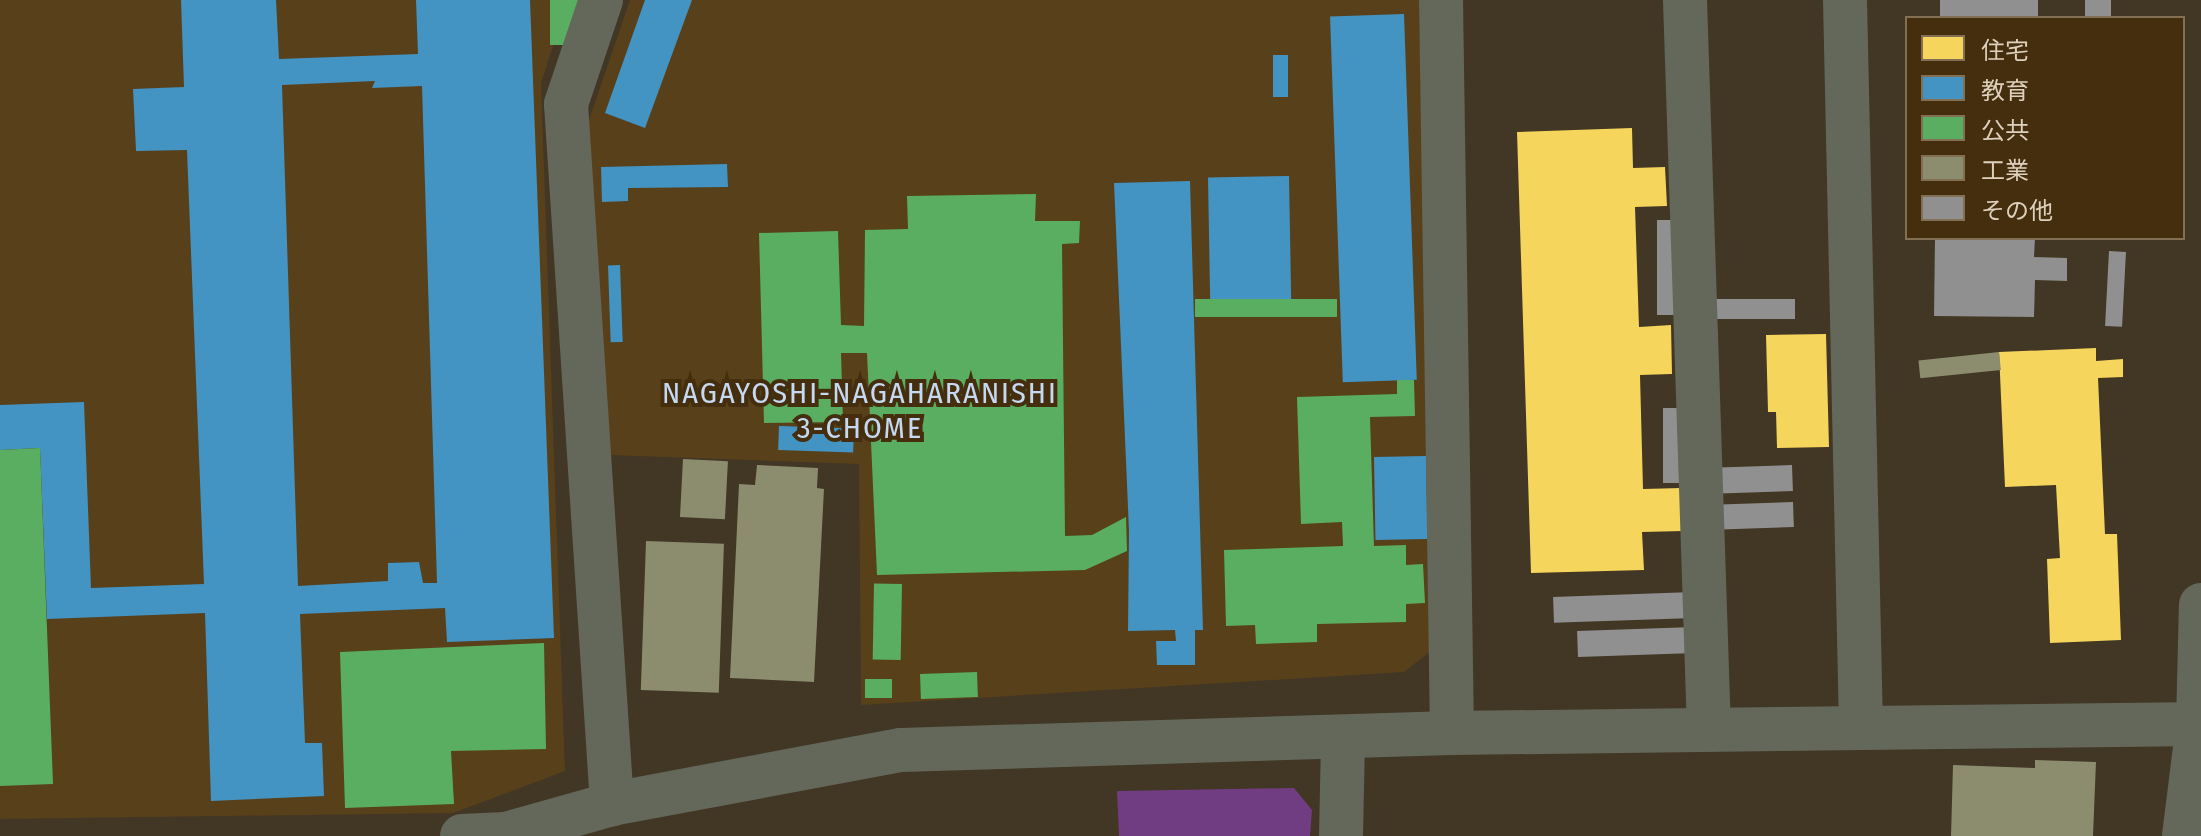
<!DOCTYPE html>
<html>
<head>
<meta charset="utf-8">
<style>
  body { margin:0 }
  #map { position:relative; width:2201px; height:836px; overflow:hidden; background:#423625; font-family:"Fira Sans Condensed","Noto Sans JP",sans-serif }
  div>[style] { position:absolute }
  .built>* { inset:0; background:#58401b }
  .green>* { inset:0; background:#713d82 }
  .homes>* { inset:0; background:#f6d55c }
  .schools>* { inset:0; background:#4393c3; transform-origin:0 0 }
  .public>* { inset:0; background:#5aae61; transform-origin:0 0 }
  .industry>* { inset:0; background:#8c8c6e; transform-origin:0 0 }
  .building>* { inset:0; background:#909090; transform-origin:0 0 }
  .minor>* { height:44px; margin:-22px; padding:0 22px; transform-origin:22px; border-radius:22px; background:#63685a }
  span { translate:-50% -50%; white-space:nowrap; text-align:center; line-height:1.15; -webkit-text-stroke:8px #442e0d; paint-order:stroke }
  .neighbourhood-label { font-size:30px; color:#c6d9f2; letter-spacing:2px }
  .legend { position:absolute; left:1905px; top:16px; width:280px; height:224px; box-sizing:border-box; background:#442e0d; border:2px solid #826f54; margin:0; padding:10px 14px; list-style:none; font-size:24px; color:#ded0be }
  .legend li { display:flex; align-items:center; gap:16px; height:40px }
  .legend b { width:40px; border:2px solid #826f54 }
</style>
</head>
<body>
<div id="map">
  <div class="built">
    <div style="clip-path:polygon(0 0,568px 0,541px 83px,565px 771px,453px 813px,0 819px)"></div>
    <div style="clip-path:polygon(630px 0,1419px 0,1432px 650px,1404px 672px,861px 705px,859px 464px,608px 455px,588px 123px)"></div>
  </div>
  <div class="green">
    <div style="clip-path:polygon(1294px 788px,1312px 810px,1310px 836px,1119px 836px,1117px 791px)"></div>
  </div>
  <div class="homes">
    <div style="clip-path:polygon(1632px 128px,1633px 168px,1665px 167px,1667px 206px,1635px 207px,1639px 327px,1671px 325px,1672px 374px,1640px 375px,1643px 489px,1681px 488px,1683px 531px,1642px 532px,1644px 570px,1531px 573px,1517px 132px)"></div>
    <div style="clip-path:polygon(1826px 334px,1829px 447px,1777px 448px,1776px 412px,1768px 412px,1766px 335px)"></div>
    <div style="clip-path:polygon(2096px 348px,2096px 361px,2123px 359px,2123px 377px,2098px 378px,2105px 534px,2117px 534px,2121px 640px,2050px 643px,2047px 559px,2060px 558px,2056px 485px,2005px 487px,1999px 352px)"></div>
  </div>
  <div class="schools">
    <div style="clip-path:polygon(evenodd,181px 0,276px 0,279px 59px,418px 54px,416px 0,530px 0,554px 638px,447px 642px,445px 608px,300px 614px,305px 743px,322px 743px,324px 796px,211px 801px,205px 613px,47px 619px,40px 448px,0 450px,0 405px,84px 402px,91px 588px,204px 584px,187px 150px,136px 151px,133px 89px,184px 87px,181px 0,375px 81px,372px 88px,422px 86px,437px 583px,423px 583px,419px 562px,388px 563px,388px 581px,298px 586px,282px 85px,375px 81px)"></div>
    <div style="clip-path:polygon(645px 0,692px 0,645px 128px,605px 113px)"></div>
    <div style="left:1404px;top:14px;width:366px;height:74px;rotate:88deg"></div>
    <div style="left:1273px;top:55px;width:15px;height:42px"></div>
    <div style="clip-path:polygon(727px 164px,728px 187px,628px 188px,628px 201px,602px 202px,601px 167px)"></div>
    <div style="left:1289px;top:176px;width:124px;height:81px;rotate:89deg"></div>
    <div style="clip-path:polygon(1190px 181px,1203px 630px,1195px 630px,1195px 665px,1157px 665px,1156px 641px,1176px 641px,1175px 630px,1128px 631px,1129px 531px,1114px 183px)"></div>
    <div style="left:620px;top:265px;width:77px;height:12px;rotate:88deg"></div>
    <div style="left:779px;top:426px;width:75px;height:24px;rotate:2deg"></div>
    <div style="left:1426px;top:456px;width:83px;height:52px;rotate:89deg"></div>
  </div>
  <div class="public">
    <div style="left:550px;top:0;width:31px;height:45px"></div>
    <div style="clip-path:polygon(1036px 194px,1035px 221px,1080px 221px,1079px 243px,1062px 244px,1065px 536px,1092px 535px,1126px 517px,1127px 551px,1085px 570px,877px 575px,867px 353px,841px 353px,843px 422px,764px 423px,759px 233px,838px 231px,841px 325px,864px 326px,865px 230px,908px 229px,907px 196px)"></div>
    <div style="left:1337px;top:299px;width:18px;height:142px;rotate:90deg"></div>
    <div style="clip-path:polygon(1397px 380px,1414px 380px,1415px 416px,1370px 417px,1374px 546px,1406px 545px,1406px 565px,1423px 564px,1425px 603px,1406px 604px,1406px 622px,1317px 624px,1317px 642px,1256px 644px,1255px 625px,1226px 626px,1224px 550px,1343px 546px,1342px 522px,1301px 524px,1297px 397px,1397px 394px)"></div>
    <div style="clip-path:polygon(40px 448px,53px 784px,0 786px,0 450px)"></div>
    <div style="left:902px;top:584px;width:76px;height:28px;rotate:91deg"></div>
    <div style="clip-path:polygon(544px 643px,546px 749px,451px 751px,454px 804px,345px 808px,340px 652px)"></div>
    <div style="left:977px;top:672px;width:25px;height:57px;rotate:88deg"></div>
    <div style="left:865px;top:679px;width:27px;height:19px"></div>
  </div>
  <div class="industry">
    <div style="left:1999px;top:352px;width:18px;height:81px;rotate:84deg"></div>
    <div style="left:683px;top:459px;width:45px;height:58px;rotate:3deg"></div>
    <div style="clip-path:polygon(757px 465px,818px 468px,817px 488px,824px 489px,814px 682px,730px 678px,739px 484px,755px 485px)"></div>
    <div style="left:646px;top:541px;width:78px;height:149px;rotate:2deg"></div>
    <div style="clip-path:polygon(2035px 760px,2096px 762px,2093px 836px,1951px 836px,1953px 765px,2035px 768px)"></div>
  </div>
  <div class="building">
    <div style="left:1940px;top:0;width:98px;height:18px"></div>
    <div style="left:2085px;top:0;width:26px;height:18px"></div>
    <div style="left:1657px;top:220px;width:24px;height:95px"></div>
    <div style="clip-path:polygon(1935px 238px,2035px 238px,2034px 257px,2067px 258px,2067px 281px,2035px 280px,2034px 317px,1934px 316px)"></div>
    <div style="left:2109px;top:251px;width:17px;height:75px;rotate:3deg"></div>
    <div style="left:1795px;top:299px;width:20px;height:80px;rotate:90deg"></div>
    <div style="left:1663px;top:408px;width:23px;height:75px"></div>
    <div style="left:1792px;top:465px;width:26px;height:73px;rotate:88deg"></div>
    <div style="left:1793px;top:502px;width:25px;height:73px;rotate:88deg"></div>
    <div style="left:1693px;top:592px;width:26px;height:140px;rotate:88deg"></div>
    <div style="left:1694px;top:627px;width:26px;height:117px;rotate:88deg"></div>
  </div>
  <div class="minor">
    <div style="left:601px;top:0;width:110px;rotate:108.6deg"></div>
    <div style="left:566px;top:104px;width:702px;rotate:86.24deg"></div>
    <div style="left:1441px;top:0;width:733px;rotate:89.14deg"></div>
    <div style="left:1685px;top:0;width:730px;rotate:88.12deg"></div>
    <div style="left:1845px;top:0;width:728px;rotate:88.74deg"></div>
    <div style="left:462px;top:836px;width:44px;rotate:-2.6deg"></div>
    <div style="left:506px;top:834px;width:110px;rotate:-15.8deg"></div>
    <div style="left:612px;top:804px;width:294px;rotate:-10.6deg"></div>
    <div style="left:901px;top:750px;width:551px;rotate:-1.77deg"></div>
    <div style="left:1452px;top:733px;width:749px;rotate:-0.69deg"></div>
    <div style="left:1341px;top:836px;width:97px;rotate:-88.8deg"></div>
    <div style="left:2184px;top:836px;width:113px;rotate:-82.9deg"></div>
    <div style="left:2198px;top:724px;width:119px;rotate:-88.6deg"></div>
  </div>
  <div class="neighbourhood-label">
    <span style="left:860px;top:410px">NAGAYOSHI-NAGAHARANISHI<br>3-CHOME</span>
  </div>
  <ul class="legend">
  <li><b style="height:22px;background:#f6d55c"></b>住宅</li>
  <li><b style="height:22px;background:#4393c3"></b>教育</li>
  <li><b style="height:22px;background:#5aae61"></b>公共</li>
  <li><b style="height:22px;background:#8c8c6e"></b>工業</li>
  <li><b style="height:22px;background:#909090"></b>その他</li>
  </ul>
</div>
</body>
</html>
